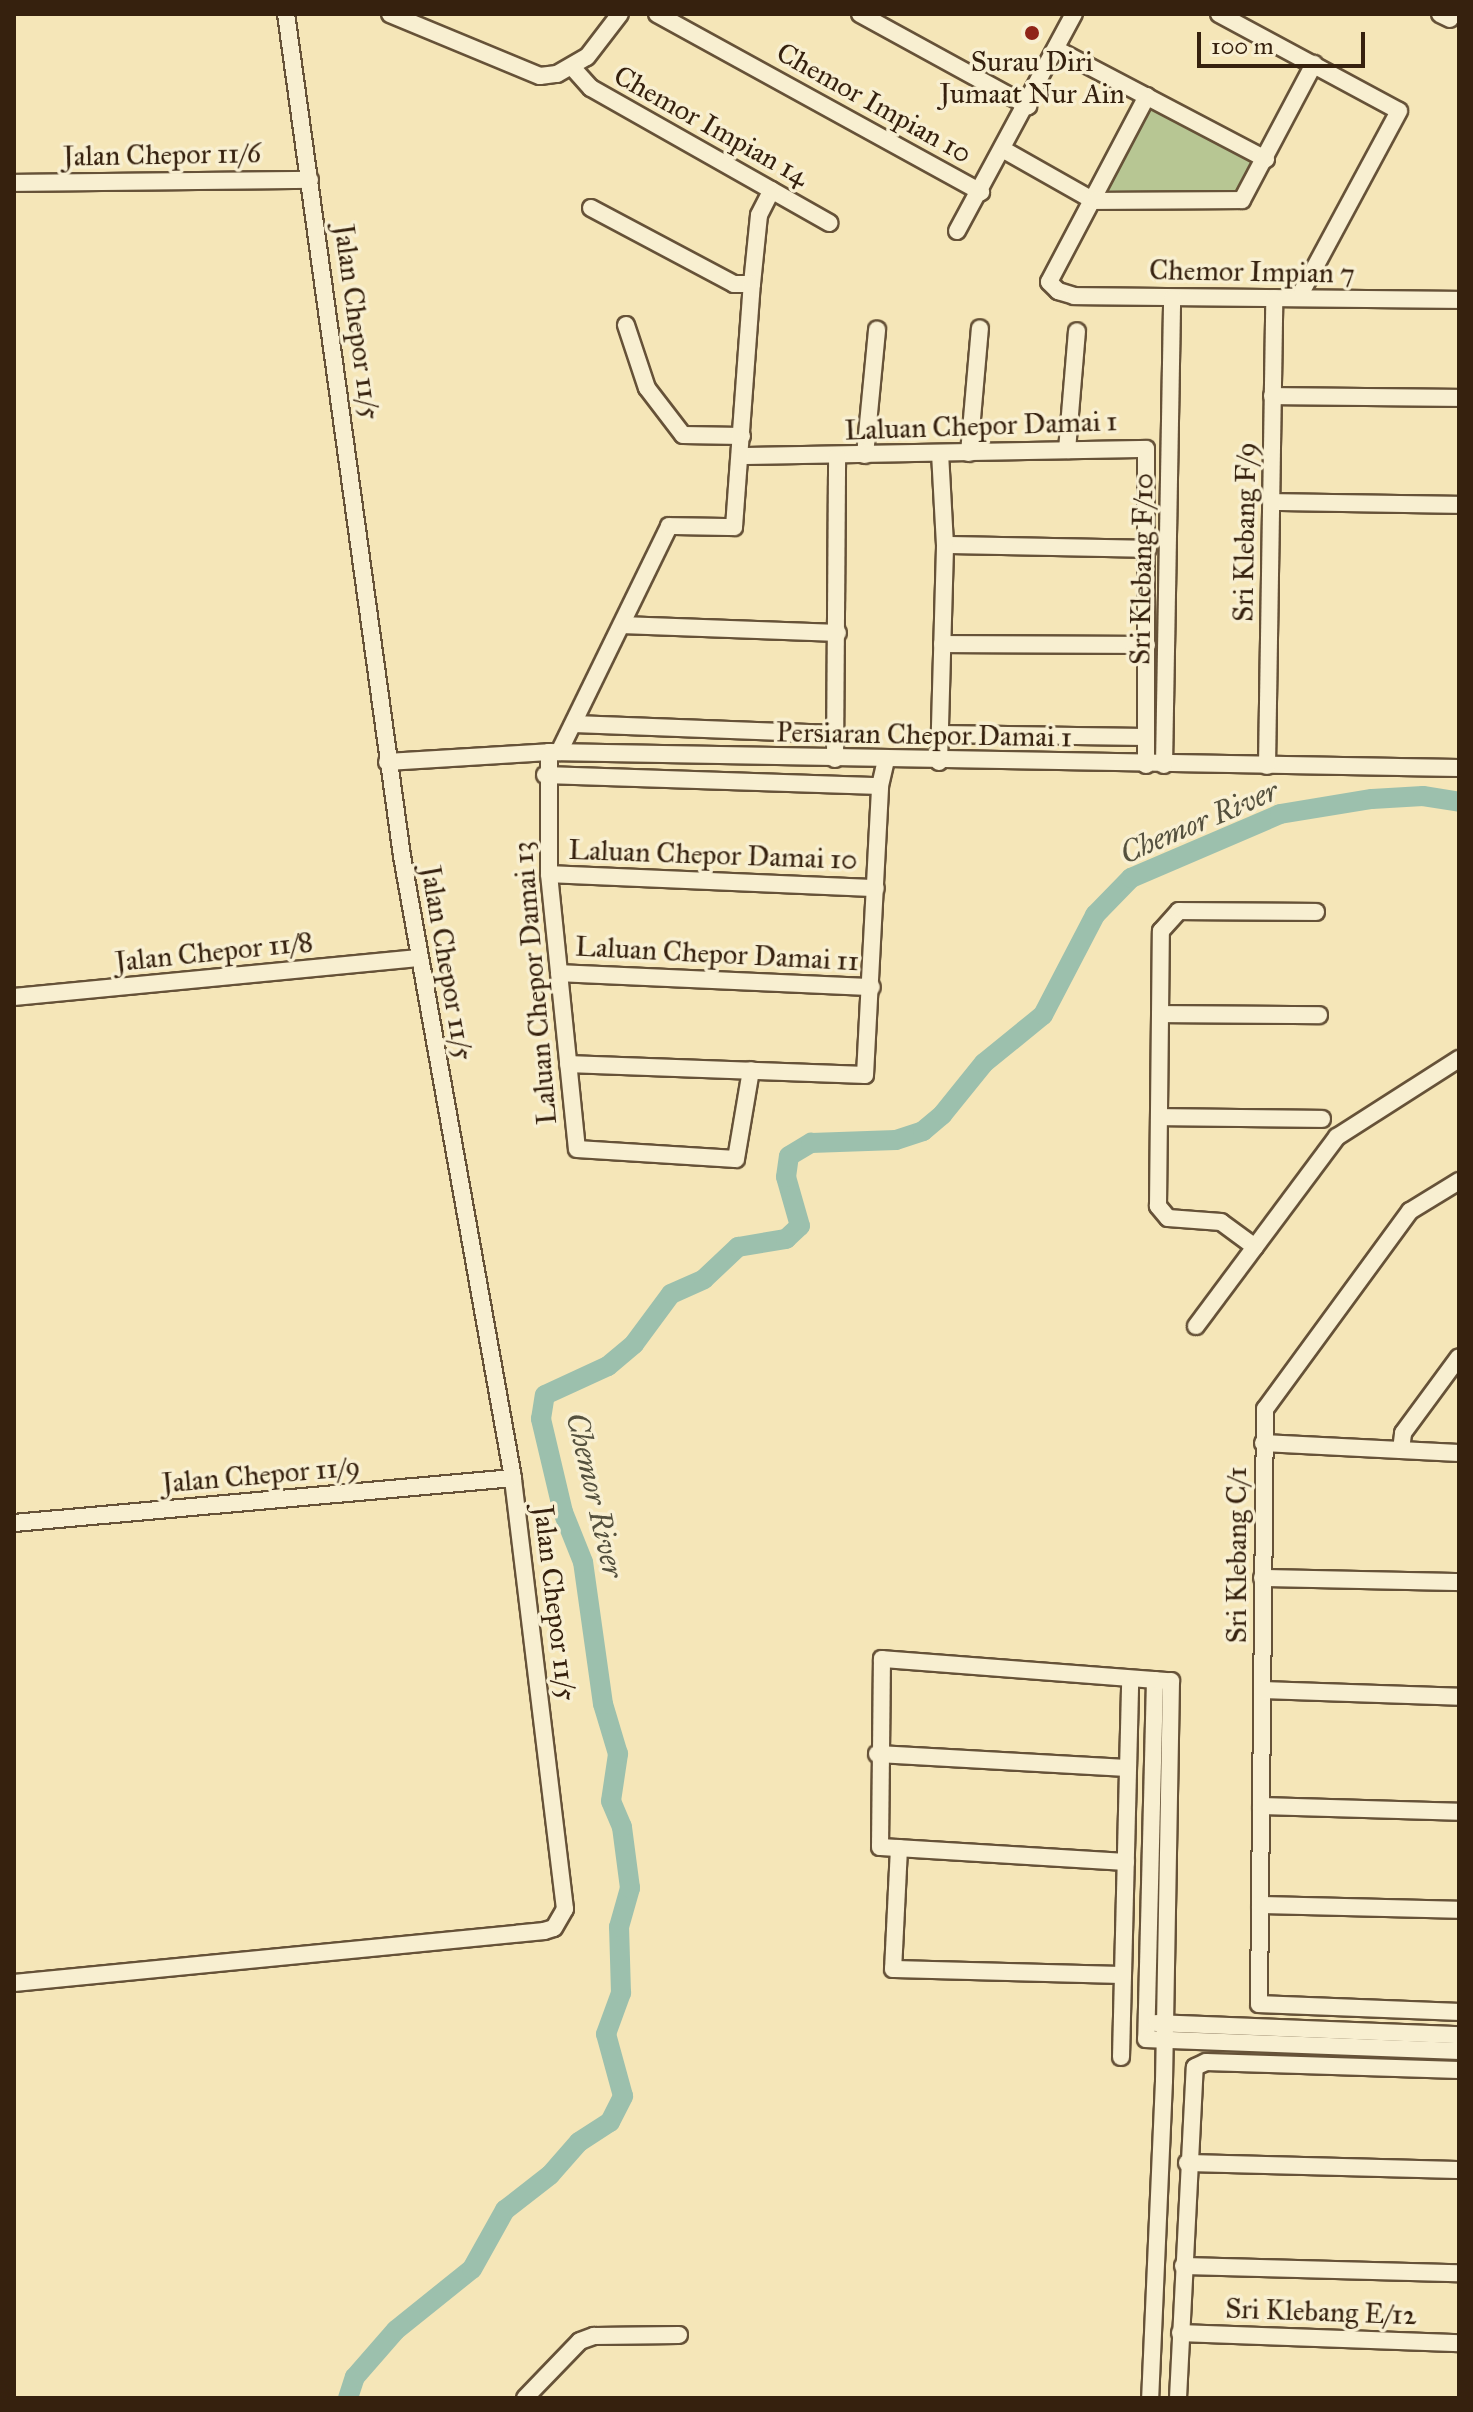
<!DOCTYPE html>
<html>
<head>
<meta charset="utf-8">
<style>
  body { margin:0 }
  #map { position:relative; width:1473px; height:2412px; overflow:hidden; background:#f5e6b8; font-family:"IM FELL Great Primer",serif }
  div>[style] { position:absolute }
  .green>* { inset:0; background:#b7c693 }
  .river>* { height:20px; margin:-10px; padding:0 10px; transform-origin:10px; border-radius:10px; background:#9cc0ad }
  .roads { filter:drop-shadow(2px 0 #665238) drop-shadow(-2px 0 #665238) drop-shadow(0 2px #665238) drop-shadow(0 -2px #665238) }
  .minor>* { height:16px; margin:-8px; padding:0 8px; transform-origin:8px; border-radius:8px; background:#f8efd1 }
  .dots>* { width:22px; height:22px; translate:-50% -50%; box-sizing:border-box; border:4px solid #f8efd1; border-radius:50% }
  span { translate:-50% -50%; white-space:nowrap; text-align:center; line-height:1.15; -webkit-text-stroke:7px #f8efd1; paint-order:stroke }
  .poi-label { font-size:28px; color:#36210e }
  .street-label { font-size:28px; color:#36210e }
  .water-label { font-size:30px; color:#55513e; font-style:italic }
  .frame { position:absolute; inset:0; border:16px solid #36210e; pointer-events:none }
  .scale { position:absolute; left:1197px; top:32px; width:168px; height:36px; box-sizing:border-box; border:4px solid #36210e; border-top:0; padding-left:10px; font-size:24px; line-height:28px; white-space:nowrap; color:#36210e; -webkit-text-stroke:6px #f8efd1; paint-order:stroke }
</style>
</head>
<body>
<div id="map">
  <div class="green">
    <div style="clip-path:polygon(1147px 96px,1266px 159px,1242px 200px,1094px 201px)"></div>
  </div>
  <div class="river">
    <div style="left:348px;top:2398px;width:22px;rotate:-72deg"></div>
    <div style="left:355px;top:2377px;width:62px;rotate:-48.9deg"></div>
    <div style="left:396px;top:2330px;width:97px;rotate:-38.8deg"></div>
    <div style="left:472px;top:2269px;width:68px;rotate:-60.8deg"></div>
    <div style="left:505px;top:2210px;width:57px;rotate:-37.9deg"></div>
    <div style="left:550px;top:2175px;width:44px;rotate:-48.7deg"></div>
    <div style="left:579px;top:2142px;width:37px;rotate:-33deg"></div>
    <div style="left:610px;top:2122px;width:29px;rotate:-63deg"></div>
    <div style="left:623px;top:2096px;width:64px;rotate:-105.3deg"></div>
    <div style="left:606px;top:2034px;width:44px;rotate:-69.9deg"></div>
    <div style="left:621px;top:1993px;width:66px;rotate:-91.7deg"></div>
    <div style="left:619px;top:1927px;width:41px;rotate:-74.2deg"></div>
    <div style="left:630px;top:1888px;width:62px;rotate:-97.5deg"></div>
    <div style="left:622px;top:1827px;width:28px;rotate:-113deg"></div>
    <div style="left:611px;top:1801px;width:48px;rotate:-81.5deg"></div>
    <div style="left:618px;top:1754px;width:52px;rotate:-106.7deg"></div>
    <div style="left:603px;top:1704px;width:143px;rotate:-98deg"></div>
    <div style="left:583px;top:1562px;width:54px;rotate:-111.8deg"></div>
    <div style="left:563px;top:1512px;width:96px;rotate:-103.3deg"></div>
    <div style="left:541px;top:1419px;width:24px;rotate:-81deg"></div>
    <div style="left:545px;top:1395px;width:69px;rotate:-24.7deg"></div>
    <div style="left:608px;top:1366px;width:34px;rotate:-40deg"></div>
    <div style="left:634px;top:1344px;width:62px;rotate:-53.5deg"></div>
    <div style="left:671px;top:1294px;width:36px;rotate:-24deg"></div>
    <div style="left:704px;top:1279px;width:47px;rotate:-43.3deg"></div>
    <div style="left:738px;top:1247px;width:49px;rotate:-9.5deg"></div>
    <div style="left:786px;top:1239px;width:19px;rotate:-43deg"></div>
    <div style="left:800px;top:1226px;width:51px;rotate:-105.9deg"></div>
    <div style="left:786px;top:1177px;width:21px;rotate:-82deg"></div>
    <div style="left:789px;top:1156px;width:26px;rotate:-31deg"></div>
    <div style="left:811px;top:1143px;width:85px;rotate:-2deg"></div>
    <div style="left:896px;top:1140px;width:28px;rotate:-18deg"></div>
    <div style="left:923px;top:1131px;width:25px;rotate:-40deg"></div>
    <div style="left:942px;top:1115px;width:67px;rotate:-51.1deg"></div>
    <div style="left:984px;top:1063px;width:76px;rotate:-39.1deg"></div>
    <div style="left:1043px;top:1015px;width:113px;rotate:-62.5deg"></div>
    <div style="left:1095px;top:915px;width:52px;rotate:-45.8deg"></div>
    <div style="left:1131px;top:878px;width:162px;rotate:-23.2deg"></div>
    <div style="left:1280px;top:814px;width:93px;rotate:-9.3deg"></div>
    <div style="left:1372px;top:799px;width:51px;rotate:-3.4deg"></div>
    <div style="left:1423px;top:796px;width:36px;rotate:9deg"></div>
  </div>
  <div class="roads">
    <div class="minor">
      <div style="left:390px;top:14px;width:162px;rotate:22.5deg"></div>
      <div style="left:540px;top:76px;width:17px;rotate:-7deg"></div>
      <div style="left:557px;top:74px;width:34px;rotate:-30deg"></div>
      <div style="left:587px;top:57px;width:54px;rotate:-52.5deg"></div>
      <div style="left:657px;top:14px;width:370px;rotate:28.8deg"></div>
      <div style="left:860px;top:14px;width:192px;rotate:28.7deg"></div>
      <div style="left:1219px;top:14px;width:204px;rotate:28.3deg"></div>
      <div style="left:1399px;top:111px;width:204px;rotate:118.3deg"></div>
      <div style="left:1440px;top:14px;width:11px;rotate:27deg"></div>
      <div style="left:1058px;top:50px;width:235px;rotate:27.7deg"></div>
      <div style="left:572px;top:67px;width:28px;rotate:48deg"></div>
      <div style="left:591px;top:88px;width:274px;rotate:29.5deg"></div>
      <div style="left:1147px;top:96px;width:210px;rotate:117.8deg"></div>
      <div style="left:1049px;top:282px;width:13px;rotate:45deg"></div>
      <div style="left:1058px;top:291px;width:17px;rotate:17deg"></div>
      <div style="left:1074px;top:296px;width:385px;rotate:0.6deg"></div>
      <div style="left:1004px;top:150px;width:103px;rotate:29.5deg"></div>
      <div style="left:1094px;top:201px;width:148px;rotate:-0.4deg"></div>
      <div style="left:1242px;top:200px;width:154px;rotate:-62.1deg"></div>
      <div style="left:14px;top:183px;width:296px;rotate:-0.6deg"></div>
      <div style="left:591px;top:208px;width:162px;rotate:28deg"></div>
      <div style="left:734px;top:284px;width:18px"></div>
      <div style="left:752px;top:284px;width:69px;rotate:-84.2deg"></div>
      <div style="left:759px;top:215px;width:28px;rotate:-63deg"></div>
      <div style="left:957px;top:231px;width:247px;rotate:-61.7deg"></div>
      <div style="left:626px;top:325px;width:66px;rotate:71.6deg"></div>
      <div style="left:647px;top:388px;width:59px;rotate:52.5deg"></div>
      <div style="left:683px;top:435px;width:59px;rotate:1deg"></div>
      <div style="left:1272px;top:396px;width:187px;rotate:0.6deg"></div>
      <div style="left:1067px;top:450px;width:119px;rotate:-85.2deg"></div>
      <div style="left:969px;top:453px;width:125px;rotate:-85deg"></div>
      <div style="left:865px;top:455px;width:126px;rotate:-84.5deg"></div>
      <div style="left:740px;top:456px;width:406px;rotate:-1deg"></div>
      <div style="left:1146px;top:449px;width:316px;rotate:90deg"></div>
      <div style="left:1273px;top:502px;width:186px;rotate:0.9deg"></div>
      <div style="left:945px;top:545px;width:203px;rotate:1.1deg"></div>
      <div style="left:622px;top:625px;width:216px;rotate:2.1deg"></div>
      <div style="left:942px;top:644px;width:205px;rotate:0.3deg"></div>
      <div style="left:574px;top:724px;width:261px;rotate:2.2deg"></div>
      <div style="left:940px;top:734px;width:206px;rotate:0.8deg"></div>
      <div style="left:549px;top:752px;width:122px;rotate:90deg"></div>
      <div style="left:549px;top:874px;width:276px;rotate:84.2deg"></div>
      <div style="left:577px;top:1149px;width:159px;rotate:3.6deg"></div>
      <div style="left:736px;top:1159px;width:90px;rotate:-80.4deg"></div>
      <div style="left:559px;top:752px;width:251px;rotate:-64deg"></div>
      <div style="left:669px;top:526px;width:65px;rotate:0.9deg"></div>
      <div style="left:734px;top:527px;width:244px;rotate:-85.8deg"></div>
      <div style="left:835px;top:759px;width:303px;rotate:-89.6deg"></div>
      <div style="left:387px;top:762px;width:162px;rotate:-3.5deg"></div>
      <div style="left:549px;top:752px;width:910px;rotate:1.01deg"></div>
      <div style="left:939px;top:762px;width:217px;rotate:-88.4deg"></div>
      <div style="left:945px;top:545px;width:91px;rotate:-93.1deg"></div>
      <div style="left:1164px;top:765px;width:467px;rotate:-89deg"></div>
      <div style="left:1267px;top:766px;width:468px;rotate:-89.1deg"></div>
      <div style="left:545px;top:775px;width:335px;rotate:1.9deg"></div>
      <div style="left:549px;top:874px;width:327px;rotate:2.5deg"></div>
      <div style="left:559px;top:973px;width:313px;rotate:2.6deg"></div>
      <div style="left:14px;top:997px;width:406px;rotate:-5.5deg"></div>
      <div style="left:1160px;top:1014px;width:159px;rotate:0.4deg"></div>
      <div style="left:568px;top:1064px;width:297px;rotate:2.1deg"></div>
      <div style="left:865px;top:1075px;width:289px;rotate:-87deg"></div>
      <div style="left:880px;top:786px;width:26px;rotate:-77deg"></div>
      <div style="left:1159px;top:1117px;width:163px;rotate:0.7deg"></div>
      <div style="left:1459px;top:1181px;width:57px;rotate:148.5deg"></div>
      <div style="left:1410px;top:1211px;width:245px;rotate:126.2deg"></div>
      <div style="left:1265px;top:1409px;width:595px;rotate:90.58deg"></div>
      <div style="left:1259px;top:2004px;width:200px;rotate:2.3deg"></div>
      <div style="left:1255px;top:1247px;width:42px;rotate:-143.7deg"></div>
      <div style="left:1221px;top:1222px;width:53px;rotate:-175.7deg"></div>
      <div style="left:1168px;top:1218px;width:16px;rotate:-130deg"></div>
      <div style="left:1158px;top:1206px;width:275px;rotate:-89.4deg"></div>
      <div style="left:1161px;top:931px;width:27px;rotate:-48deg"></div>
      <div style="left:1179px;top:911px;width:137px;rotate:0.4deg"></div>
      <div style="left:1196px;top:1326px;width:236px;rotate:-53.3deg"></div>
      <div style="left:1337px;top:1137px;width:145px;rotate:-32.6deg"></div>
      <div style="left:1263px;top:1443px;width:196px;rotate:2.9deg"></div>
      <div style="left:1401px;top:1450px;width:17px;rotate:-83deg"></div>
      <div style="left:1403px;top:1433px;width:94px;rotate:-53.6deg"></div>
      <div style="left:14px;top:1523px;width:501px;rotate:-5.15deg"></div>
      <div style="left:1262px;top:1578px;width:197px;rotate:1.2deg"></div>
      <div style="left:1155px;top:1680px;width:359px;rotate:91.4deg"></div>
      <div style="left:1146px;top:2039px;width:313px;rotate:2.2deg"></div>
      <div style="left:1263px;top:1690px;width:196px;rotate:2deg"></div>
      <div style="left:877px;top:1754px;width:251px;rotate:3.2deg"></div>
      <div style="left:1261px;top:1806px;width:198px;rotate:1.7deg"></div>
      <div style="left:899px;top:1848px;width:121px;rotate:92.8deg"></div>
      <div style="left:893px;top:1969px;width:230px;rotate:1.5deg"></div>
      <div style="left:1126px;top:1862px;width:246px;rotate:-176.5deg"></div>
      <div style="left:880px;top:1847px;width:188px;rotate:-89.4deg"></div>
      <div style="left:882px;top:1659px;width:290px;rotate:4.4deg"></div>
      <div style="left:1171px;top:1681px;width:400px;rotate:91deg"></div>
      <div style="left:1164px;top:2081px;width:317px;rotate:92.5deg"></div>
      <div style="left:1260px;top:1905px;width:199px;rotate:1.4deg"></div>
      <div style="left:14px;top:1983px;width:533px;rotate:-5.6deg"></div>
      <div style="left:544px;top:1931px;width:10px;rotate:-17deg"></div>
      <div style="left:554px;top:1928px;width:22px;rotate:-60deg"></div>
      <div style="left:565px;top:1909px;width:434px;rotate:-96.9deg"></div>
      <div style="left:513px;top:1478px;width:632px;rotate:-100.12deg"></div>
      <div style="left:402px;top:856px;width:850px;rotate:-97.84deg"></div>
      <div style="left:1156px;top:2023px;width:303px;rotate:2.3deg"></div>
      <div style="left:1121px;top:2057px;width:378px;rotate:-88.6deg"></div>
      <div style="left:1187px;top:2163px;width:272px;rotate:1.5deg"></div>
      <div style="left:1183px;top:2266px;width:276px;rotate:1.5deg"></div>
      <div style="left:1180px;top:2333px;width:279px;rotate:2.1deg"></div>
      <div style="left:525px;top:2398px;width:79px;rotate:-46deg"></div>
      <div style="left:580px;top:2341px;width:15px;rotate:-20deg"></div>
      <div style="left:594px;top:2336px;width:85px;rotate:-0.7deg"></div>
      <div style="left:1178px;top:2398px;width:331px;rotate:-87.1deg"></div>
      <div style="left:1195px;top:2067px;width:12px;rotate:-24deg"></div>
      <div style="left:1206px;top:2062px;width:253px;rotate:1.8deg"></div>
    </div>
  </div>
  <div class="dots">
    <div style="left:1032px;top:33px;background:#8f2418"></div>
  </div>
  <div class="poi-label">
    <span style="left:1032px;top:78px">Surau Diri<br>Jumaat Nur Ain</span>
  </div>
  <div class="street-label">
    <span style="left:874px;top:103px;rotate:29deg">Chemor Impian 10</span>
    <span style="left:711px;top:126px;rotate:29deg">Chemor Impian 14</span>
    <span style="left:162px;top:155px;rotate:-1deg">Jalan Chepor 11/6</span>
    <span style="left:1252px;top:272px;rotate:1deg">Chemor Impian 7</span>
    <span style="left:357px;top:322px;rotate:82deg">Jalan Chepor 11/5</span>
    <span style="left:981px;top:426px;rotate:-2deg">Laluan Chepor Damai 1</span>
    <span style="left:1245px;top:532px;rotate:-89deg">Sri Klebang F/9</span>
    <span style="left:1142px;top:569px;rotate:-89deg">Sri Klebang F/10</span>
    <span style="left:924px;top:735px;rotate:1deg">Persiaran Chepor Damai 1</span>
    <span style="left:713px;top:855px;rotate:2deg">Laluan Chepor Damai 10</span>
    <span style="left:214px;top:952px;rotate:-6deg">Jalan Chepor 11/8</span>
    <span style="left:717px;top:954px;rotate:3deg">Laluan Chepor Damai 11</span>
    <span style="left:447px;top:963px;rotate:80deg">Jalan Chepor 11/5</span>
    <span style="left:535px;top:983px;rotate:-95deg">Laluan Chepor Damai 13</span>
    <span style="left:261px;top:1475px;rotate:-5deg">Jalan Chepor 11/9</span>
    <span style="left:1237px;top:1555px;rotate:-90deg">Sri Klebang C/1</span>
    <span style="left:555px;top:1603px;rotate:83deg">Jalan Chepor 11/5</span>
    <span style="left:1321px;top:2312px;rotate:2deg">Sri Klebang E/12</span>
  </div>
  <div class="water-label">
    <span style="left:1199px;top:822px;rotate:-23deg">Chemor River</span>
    <span style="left:595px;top:1495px;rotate:77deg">Chemor River</span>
  </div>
  <div class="frame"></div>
  <div class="scale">100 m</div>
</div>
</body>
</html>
